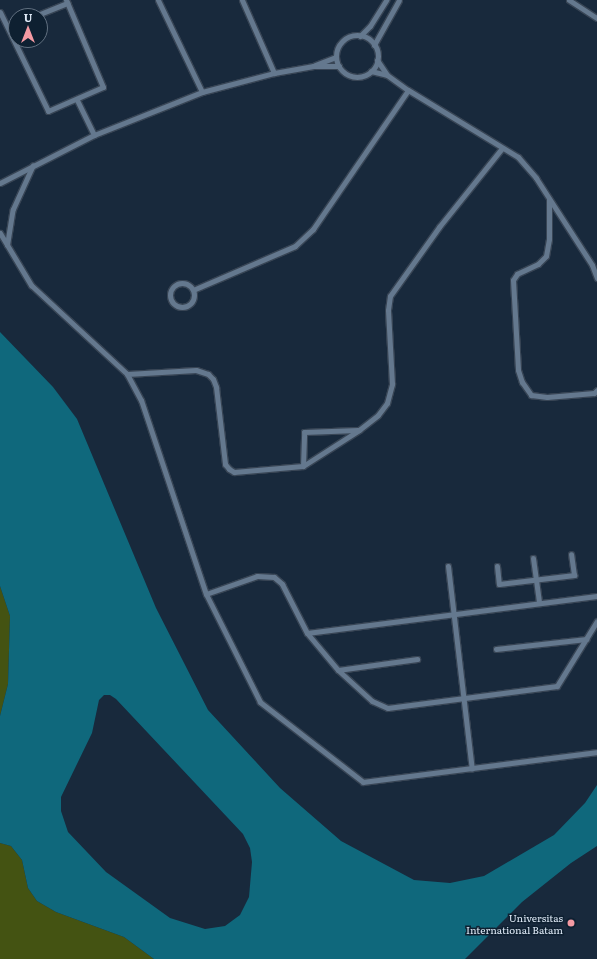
<!DOCTYPE html>
<html>
<head>
<meta charset="utf-8">
<style>
  body { margin:0 }
  #map { position:relative; width:597px; height:959px; overflow:hidden; background:#18293c; font-family:Literata,serif }
  div>[style] { position:absolute }
  .green>* { inset:0; background:#445312 }
  .water>* { inset:0; background:#0f687c }
  .roads { filter:drop-shadow(1px 0 #384555) drop-shadow(-1px 0 #384555) drop-shadow(0 1px #384555) drop-shadow(0 -1px #384555) }
  .minor>* { height:5px; margin:-2.5px; padding:0 2.5px; transform-origin:2.5px; border-radius:2.5px; background:#64788e }
  .minor>.ring { margin:-2.5px; padding:0; box-sizing:content-box; background:none; border:5px solid #64788e; border-radius:50% }
  .dots>* { width:11px; height:11px; translate:-50% -50%; box-sizing:border-box; border:2px solid #0e2031; border-radius:50% }
  span { translate:-50% -50%; white-space:nowrap; text-align:center; line-height:1.15; -webkit-text-stroke:3px #0e2031; paint-order:stroke }
  .poi-label { font-size:10px; color:#e0ebf8 }
  .right { translate:-100% -50%; text-align:right }
  .north { position:absolute; left:8px; top:8px; width:40px; height:40px; box-sizing:border-box; background:#0e2031; border:1px solid #627181; border-radius:50%; rotate:0deg; font-size:11px; font-weight:700; line-height:16px; text-align:center; color:#e0ebf8 }
  .north::after { content:''; display:block; margin:auto; width:14px; height:18px; background:#f49aa3; clip-path:polygon(50% 0,100% 100%,50% 72%,0 100%) }
</style>
</head>
<body>
<div id="map">
  <div class="green">
    <div style="clip-path:polygon(0 586px,10px 616px,8px 684px,0 716px)"></div>
    <div style="clip-path:polygon(0 843px,11px 846px,22px 860px,28px 888px,37px 901px,56px 912px,124px 937px,154px 959px,0 959px)"></div>
  </div>
  <div class="water">
    <div style="clip-path:polygon(evenodd,0 332px,53px 387px,77px 419px,156px 608px,208px 710px,280px 788px,341px 841px,414px 880px,450px 883px,484px 876px,554px 835px,585px 803px,597px 785px,597px 846px,571px 863px,522px 902px,465px 959px,154px 959px,124px 937px,56px 912px,37px 901px,28px 888px,22px 860px,11px 846px,0 843px,0 716px,8px 684px,10px 616px,0 586px,0 332px,104px 695px,110px 695px,116px 699px,243px 834px,250px 848px,252px 862px,249px 897px,240px 915px,225px 926px,205px 929px,170px 918px,106px 872px,68px 832px,61px 811px,61px 797px,92px 733px,99px 700px,104px 695px)"></div>
  </div>
  <div class="roads">
    <div class="minor">
      <div style="left:158px;top:0;width:102px;rotate:64.4deg"></div>
      <div style="left:242px;top:0;width:80px;rotate:66.3deg"></div>
      <div style="left:569px;top:0;width:33px;rotate:33deg"></div>
      <div style="left:0;top:12px;width:110px;rotate:64.1deg"></div>
      <div style="left:48px;top:111px;width:60px;rotate:-23.6deg"></div>
      <div style="left:103px;top:87px;width:95px;rotate:-113deg"></div>
      <div style="left:35px;top:16px;width:35px;rotate:-22deg"></div>
      <div style="left:8px;top:26px;width:9px;rotate:-21deg"></div>
      <div class="ring" style="left:336px;top:35px;width:37px;height:37px"></div>
      <div style="left:360px;top:36px;width:14px;rotate:-45deg"></div>
      <div style="left:370px;top:26px;width:31px;rotate:-58deg"></div>
      <div style="left:374px;top:45px;width:51px;rotate:-60.9deg"></div>
      <div style="left:377px;top:60px;width:18px;rotate:56deg"></div>
      <div style="left:387px;top:75px;width:26px;rotate:36deg"></div>
      <div style="left:408px;top:90px;width:129px;rotate:31.3deg"></div>
      <div style="left:518px;top:157px;width:28px;rotate:49deg"></div>
      <div style="left:536px;top:178px;width:103px;rotate:57.2deg"></div>
      <div style="left:592px;top:265px;width:14px;rotate:69deg"></div>
      <div style="left:315px;top:65px;width:22px;rotate:-21deg"></div>
      <div style="left:371px;top:71px;width:16px;rotate:14deg"></div>
      <div style="left:77px;top:100px;width:39px;rotate:64deg"></div>
      <div style="left:0;top:183px;width:106px;rotate:-27.1deg"></div>
      <div style="left:94px;top:135px;width:116px;rotate:-21.7deg"></div>
      <div style="left:202px;top:92px;width:74px;rotate:-14.8deg"></div>
      <div style="left:274px;top:73px;width:40px;rotate:-10deg"></div>
      <div style="left:313px;top:66px;width:26px"></div>
      <div style="left:549px;top:199px;width:40px;rotate:90deg"></div>
      <div style="left:549px;top:239px;width:17px;rotate:100deg"></div>
      <div style="left:546px;top:256px;width:11px;rotate:135deg"></div>
      <div style="left:538px;top:264px;width:23px;rotate:155deg"></div>
      <div style="left:517px;top:274px;width:7px;rotate:124deg"></div>
      <div style="left:513px;top:280px;width:90px;rotate:86.8deg"></div>
      <div style="left:518px;top:370px;width:13px;rotate:72deg"></div>
      <div style="left:522px;top:382px;width:16px;rotate:55deg"></div>
      <div style="left:531px;top:395px;width:16px;rotate:7deg"></div>
      <div style="left:547px;top:397px;width:47px;rotate:-4.9deg"></div>
      <div style="left:594px;top:393px;width:4px;rotate:-45deg"></div>
      <div style="left:0;top:233px;width:61px;rotate:59.2deg"></div>
      <div style="left:31px;top:285px;width:131px;rotate:42.8deg"></div>
      <div style="left:127px;top:374px;width:30px;rotate:62deg"></div>
      <div style="left:141px;top:400px;width:205px;rotate:71.5deg"></div>
      <div style="left:206px;top:594px;width:121px;rotate:63.4deg"></div>
      <div style="left:260px;top:702px;width:130px;rotate:37.8deg"></div>
      <div style="left:363px;top:782px;width:236px;rotate:-7.3deg"></div>
      <div style="left:7px;top:245px;width:36px;rotate:-81deg"></div>
      <div style="left:13px;top:209px;width:48px;rotate:-65.6deg"></div>
      <div class="ring" style="left:170px;top:283px;width:19px;height:19px"></div>
      <div style="left:193px;top:290px;width:111px;rotate:-23.3deg"></div>
      <div style="left:295px;top:246px;width:25px;rotate:-43deg"></div>
      <div style="left:313px;top:229px;width:168px;rotate:-55.6deg"></div>
      <div style="left:127px;top:374px;width:69px;rotate:-3.3deg"></div>
      <div style="left:196px;top:370px;width:13px;rotate:18deg"></div>
      <div style="left:208px;top:374px;width:7px;rotate:45deg"></div>
      <div style="left:213px;top:379px;width:9px;rotate:69deg"></div>
      <div style="left:216px;top:387px;width:78px;rotate:83.3deg"></div>
      <div style="left:225px;top:464px;width:6px;rotate:51deg"></div>
      <div style="left:229px;top:469px;width:6px;rotate:31deg"></div>
      <div style="left:234px;top:472px;width:69px;rotate:-5deg"></div>
      <div style="left:303px;top:466px;width:67px;rotate:-32.7deg"></div>
      <div style="left:359px;top:430px;width:24px;rotate:-38deg"></div>
      <div style="left:378px;top:415px;width:15px;rotate:-53deg"></div>
      <div style="left:387px;top:403px;width:20px;rotate:-75deg"></div>
      <div style="left:392px;top:384px;width:74px;rotate:-93.1deg"></div>
      <div style="left:388px;top:310px;width:14px;rotate:-82deg"></div>
      <div style="left:390px;top:296px;width:85px;rotate:-54.6deg"></div>
      <div style="left:439px;top:227px;width:101px;rotate:-51.4deg"></div>
      <div style="left:303px;top:466px;width:34px;rotate:-88deg"></div>
      <div style="left:304px;top:432px;width:54px;rotate:-2.1deg"></div>
      <div style="left:533px;top:558px;width:44px;rotate:82.2deg"></div>
      <div style="left:448px;top:566px;width:204px;rotate:83.3deg"></div>
      <div style="left:497px;top:566px;width:18px;rotate:84deg"></div>
      <div style="left:499px;top:584px;width:76px;rotate:-6.8deg"></div>
      <div style="left:574px;top:575px;width:21px;rotate:-98deg"></div>
      <div style="left:206px;top:594px;width:54px;rotate:-19.4deg"></div>
      <div style="left:257px;top:576px;width:17px;rotate:3deg"></div>
      <div style="left:274px;top:577px;width:11px;rotate:41deg"></div>
      <div style="left:282px;top:584px;width:55px;rotate:63deg"></div>
      <div style="left:307px;top:633px;width:48px;rotate:50deg"></div>
      <div style="left:338px;top:670px;width:46px;rotate:42.4deg"></div>
      <div style="left:372px;top:701px;width:17px;rotate:24deg"></div>
      <div style="left:388px;top:708px;width:170px;rotate:-7.4deg"></div>
      <div style="left:557px;top:686px;width:76px;rotate:-58.4deg"></div>
      <div style="left:307px;top:633px;width:292px;rotate:-7.3deg"></div>
      <div style="left:496px;top:649px;width:91px;rotate:-6.3deg"></div>
      <div style="left:338px;top:670px;width:80px;rotate:-7.9deg"></div>
    </div>
  </div>
  <div class="dots">
    <div style="left:571px;top:923px;background:#f49aa3"></div>
  </div>
  <div class="poi-label">
    <span class="right" style="left:563px;top:923px">Universitas<br>International Batam</span>
  </div>
  <div class="north">U</div>
</div>
</body>
</html>
